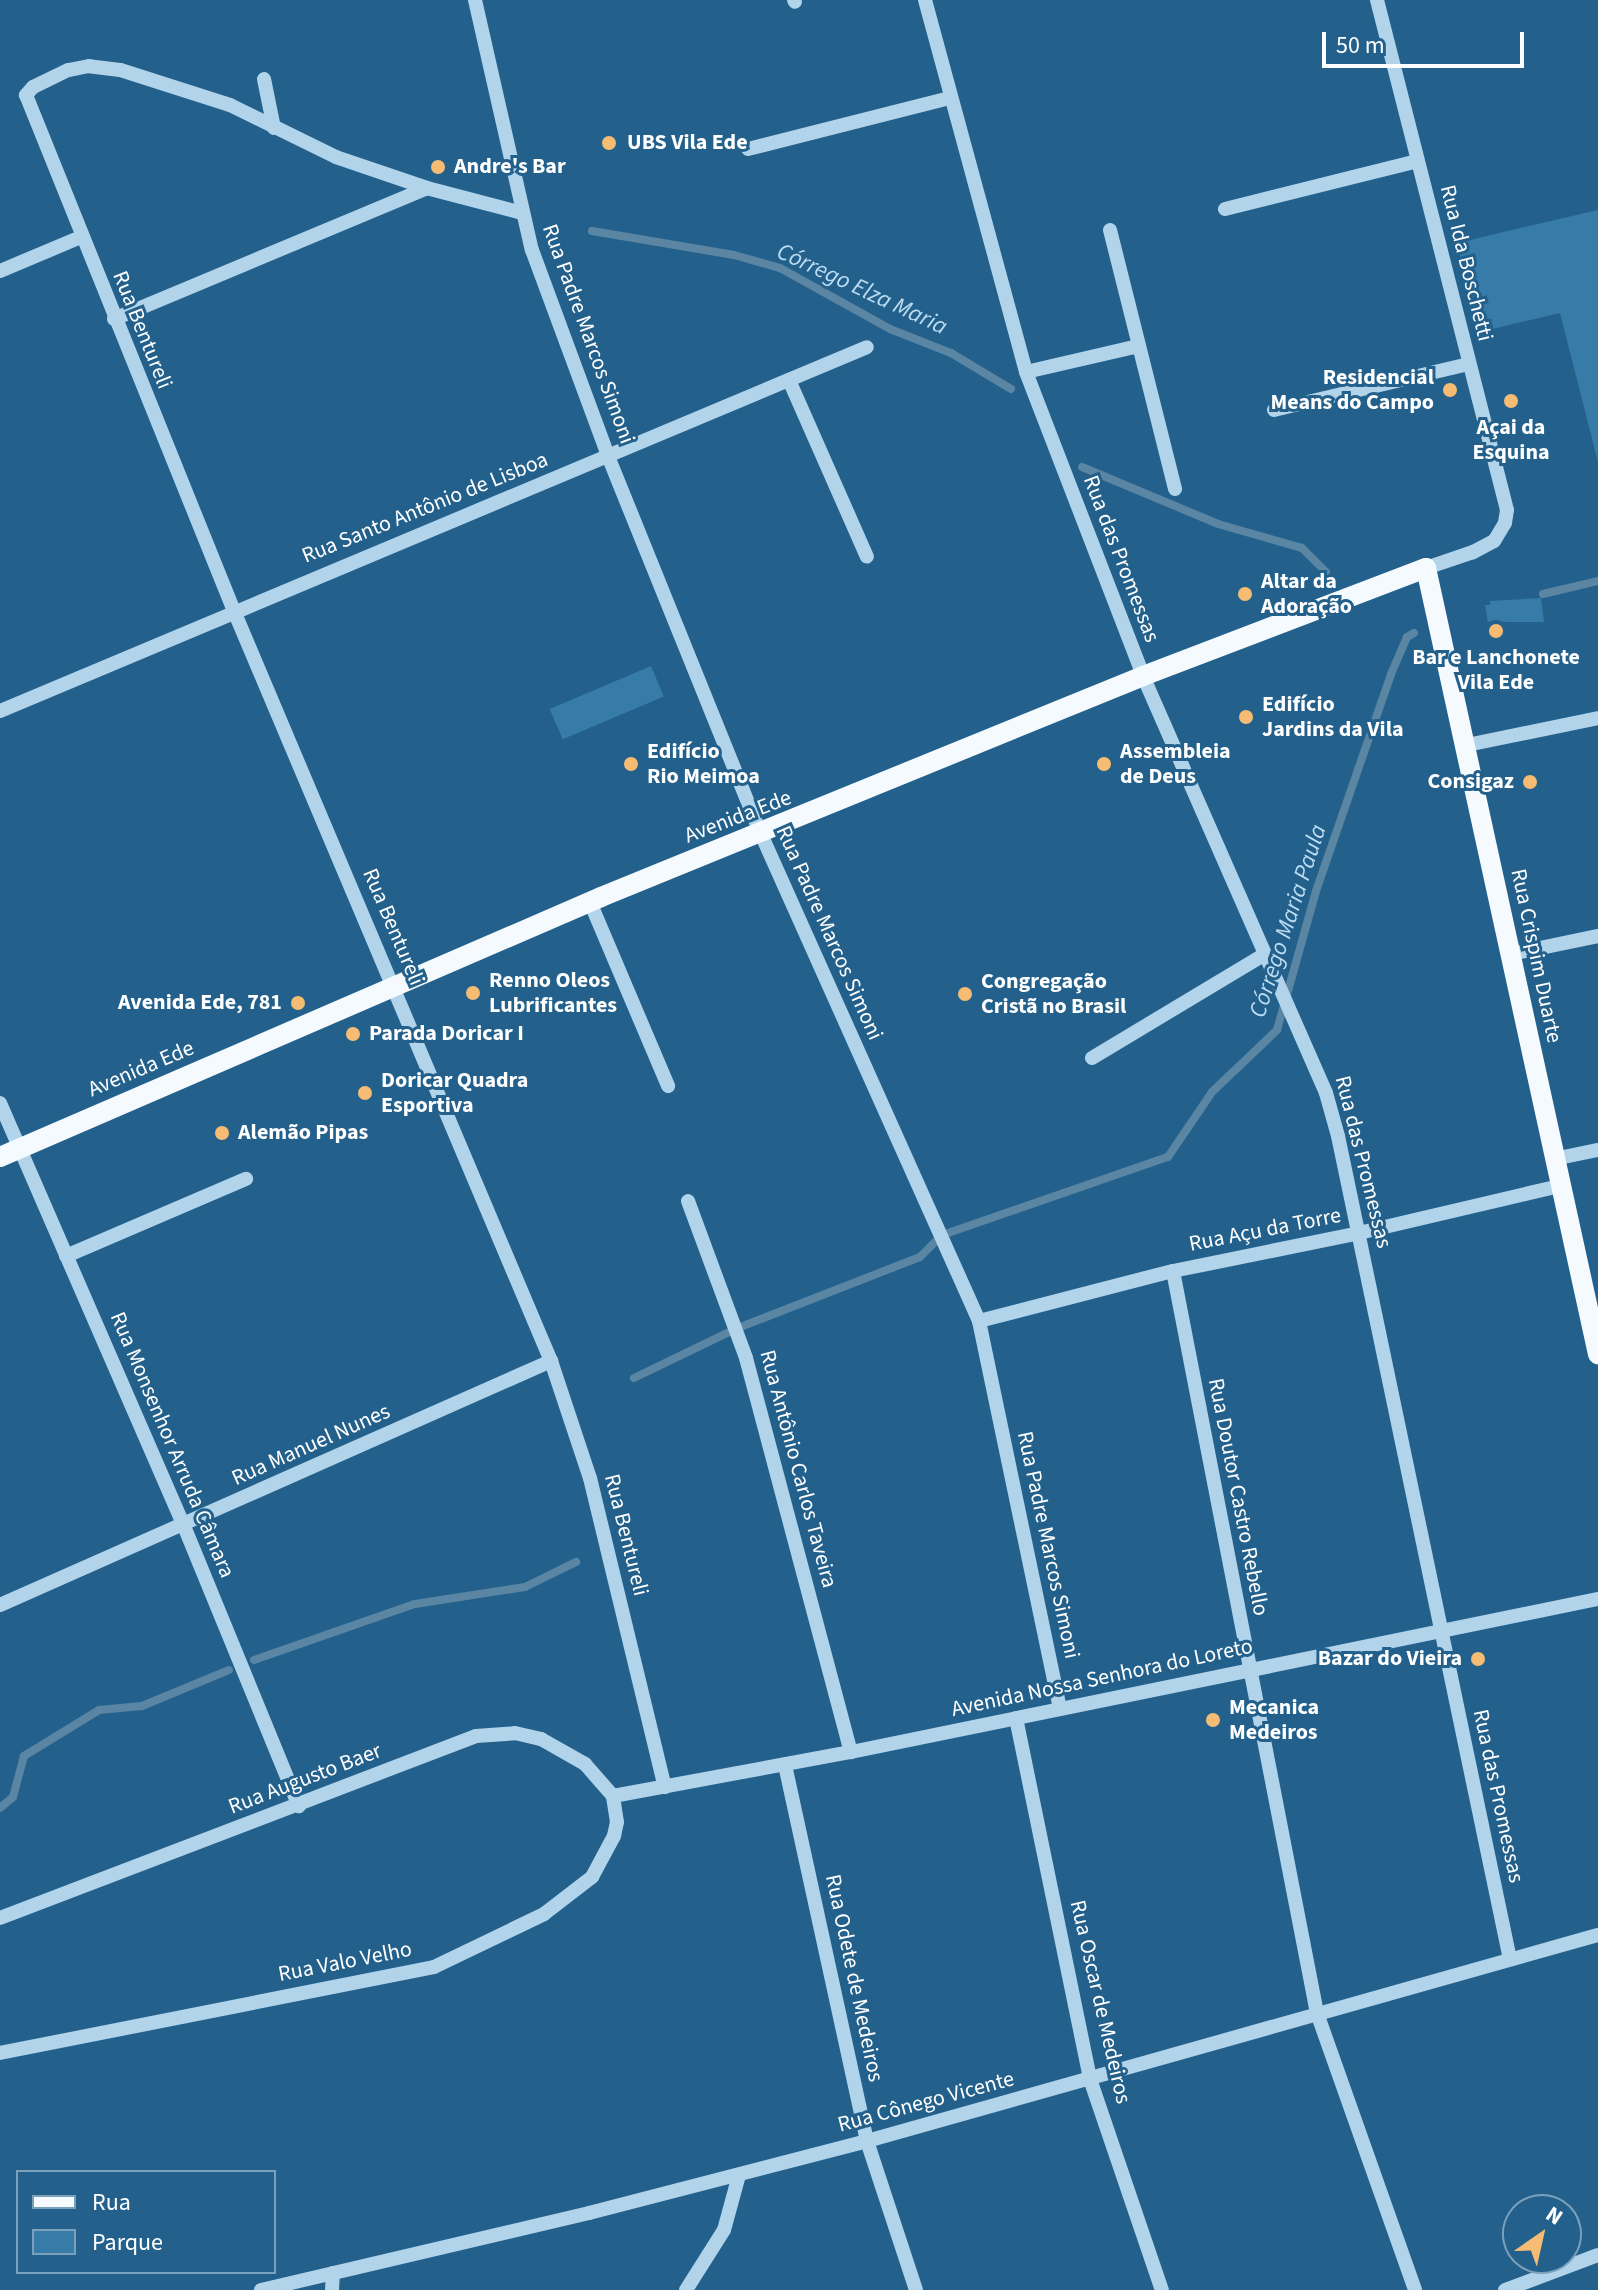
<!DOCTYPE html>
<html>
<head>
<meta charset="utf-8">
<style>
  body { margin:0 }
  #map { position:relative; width:1598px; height:2290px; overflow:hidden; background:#23618c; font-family:"Source Sans 3",sans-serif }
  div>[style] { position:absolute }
  .green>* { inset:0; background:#377ca9; transform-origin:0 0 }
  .stream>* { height:8px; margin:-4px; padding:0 4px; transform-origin:4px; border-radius:4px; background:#5b86a3 }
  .minor>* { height:14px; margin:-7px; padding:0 7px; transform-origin:7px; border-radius:7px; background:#b1d4eb }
  .major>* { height:20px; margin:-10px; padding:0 10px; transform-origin:10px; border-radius:10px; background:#f5fafe }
  .dots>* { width:22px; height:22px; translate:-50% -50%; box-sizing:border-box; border:4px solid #23618c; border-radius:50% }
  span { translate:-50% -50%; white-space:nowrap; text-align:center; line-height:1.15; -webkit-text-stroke:6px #23618c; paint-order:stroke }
  .poi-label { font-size:22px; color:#fff; font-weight:700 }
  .left { translate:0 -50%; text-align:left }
  .right { translate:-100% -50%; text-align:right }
  .street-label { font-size:22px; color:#fff }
  .water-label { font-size:24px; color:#bdddf2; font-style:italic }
  .legend { position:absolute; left:16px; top:2170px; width:260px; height:104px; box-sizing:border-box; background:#23618c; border:2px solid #7ba0ba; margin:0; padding:10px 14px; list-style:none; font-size:24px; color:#fff }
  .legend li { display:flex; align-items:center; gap:16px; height:40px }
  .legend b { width:40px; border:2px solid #7ba0ba }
  .north { position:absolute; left:1502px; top:2194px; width:80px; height:80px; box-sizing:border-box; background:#23618c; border:2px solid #7ba0ba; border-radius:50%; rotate:34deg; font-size:22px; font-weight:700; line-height:32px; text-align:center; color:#fff }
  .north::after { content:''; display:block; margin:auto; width:28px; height:36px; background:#f6bc73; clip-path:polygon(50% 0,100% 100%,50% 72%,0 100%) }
  .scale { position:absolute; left:1322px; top:32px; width:202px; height:36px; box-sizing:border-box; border:4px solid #fff; border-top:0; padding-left:10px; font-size:24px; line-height:28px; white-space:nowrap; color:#fff; -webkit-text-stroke:6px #23618c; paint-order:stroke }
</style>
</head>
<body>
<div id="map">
  <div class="green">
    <div style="clip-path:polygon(1598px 210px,1598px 462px,1560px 313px,1479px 332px,1457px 243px)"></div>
    <div style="clip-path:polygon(1541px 598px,1544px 622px,1488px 622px,1485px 605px,1490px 605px,1490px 601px)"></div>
    <div style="left:651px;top:666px;width:33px;height:110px;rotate:67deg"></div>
  </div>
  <div class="stream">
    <div style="left:592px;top:231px;width:144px;rotate:9.6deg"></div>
    <div style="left:734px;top:255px;width:48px;rotate:15.8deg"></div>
    <div style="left:780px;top:268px;width:126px;rotate:29deg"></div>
    <div style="left:890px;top:329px;width:66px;rotate:21.5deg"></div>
    <div style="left:951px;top:353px;width:70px;rotate:31deg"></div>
    <div style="left:1082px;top:467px;width:147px;rotate:22.7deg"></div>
    <div style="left:1218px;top:524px;width:87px;rotate:15.9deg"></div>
    <div style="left:1302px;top:548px;width:34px;rotate:45deg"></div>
    <div style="left:1543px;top:594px;width:57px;rotate:-13.3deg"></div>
    <div style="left:948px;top:1233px;width:233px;rotate:-19.1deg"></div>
    <div style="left:1168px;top:1157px;width:78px;rotate:-55.9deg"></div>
    <div style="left:1212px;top:1092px;width:90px;rotate:-43.6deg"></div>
    <div style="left:1277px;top:1030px;width:144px;rotate:-74.3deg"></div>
    <div style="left:1316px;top:891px;width:230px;rotate:-70.9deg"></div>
    <div style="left:1391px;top:674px;width:40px;rotate:-66.6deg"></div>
    <div style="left:1407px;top:637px;width:8px;rotate:-30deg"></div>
    <div style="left:743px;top:1326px;width:190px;rotate:-21.3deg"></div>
    <div style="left:920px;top:1257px;width:21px;rotate:-45deg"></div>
    <div style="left:634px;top:1378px;width:106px;rotate:-25.8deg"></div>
    <div style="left:254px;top:1660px;width:170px;rotate:-19.2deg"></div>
    <div style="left:415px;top:1604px;width:111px;rotate:-8.8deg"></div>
    <div style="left:525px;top:1587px;width:57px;rotate:-26.1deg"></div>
    <div style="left:0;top:1808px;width:17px;rotate:-40deg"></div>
    <div style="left:13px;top:1797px;width:42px;rotate:-75deg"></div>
    <div style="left:24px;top:1756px;width:88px;rotate:-31.5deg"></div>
    <div style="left:99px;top:1710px;width:43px;rotate:-5.3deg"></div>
    <div style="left:142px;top:1706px;width:94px;rotate:-22.5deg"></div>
  </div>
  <div class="minor">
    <div style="left:475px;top:0;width:256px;rotate:77.2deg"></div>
    <div style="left:532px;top:250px;width:220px;rotate:69.7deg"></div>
    <div style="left:608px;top:456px;width:408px;rotate:68deg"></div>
    <div style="left:761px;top:834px;width:534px;rotate:65.88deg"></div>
    <div style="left:979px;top:1321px;width:395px;rotate:78.2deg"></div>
    <div style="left:794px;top:0;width:2px;rotate:63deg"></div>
    <div style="left:925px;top:0;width:385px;rotate:74.8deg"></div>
    <div style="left:1026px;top:372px;width:326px;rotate:68.9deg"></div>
    <div style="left:1143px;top:676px;width:455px;rotate:66.3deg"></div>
    <div style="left:1326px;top:1093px;width:45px;rotate:74.4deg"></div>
    <div style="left:1338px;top:1136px;width:841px;rotate:78.2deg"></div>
    <div style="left:1377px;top:0;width:526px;rotate:75.7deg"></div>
    <div style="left:1507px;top:510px;width:13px;rotate:99deg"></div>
    <div style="left:1505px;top:523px;width:21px;rotate:121deg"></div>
    <div style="left:1494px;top:541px;width:24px;rotate:152deg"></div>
    <div style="left:1473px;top:552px;width:50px;rotate:161.2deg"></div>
    <div style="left:264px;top:79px;width:50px;rotate:78.5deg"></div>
    <div style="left:748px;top:149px;width:208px;rotate:-14.2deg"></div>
    <div style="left:1225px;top:209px;width:198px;rotate:-14deg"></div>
    <div style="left:522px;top:213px;width:98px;rotate:-165.3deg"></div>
    <div style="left:427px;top:188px;width:96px;rotate:-161.2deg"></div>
    <div style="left:336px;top:157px;width:118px;rotate:-153.9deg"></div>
    <div style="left:230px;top:105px;width:115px;rotate:-162.3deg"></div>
    <div style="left:120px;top:70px;width:31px;rotate:-173deg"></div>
    <div style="left:89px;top:66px;width:21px;rotate:169deg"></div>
    <div style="left:68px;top:70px;width:39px;rotate:154deg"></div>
    <div style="left:33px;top:87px;width:11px;rotate:131deg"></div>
    <div style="left:26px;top:95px;width:556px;rotate:68.05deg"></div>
    <div style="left:234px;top:611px;width:814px;rotate:67.09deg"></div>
    <div style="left:551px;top:1361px;width:123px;rotate:71.6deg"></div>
    <div style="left:590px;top:1478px;width:318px;rotate:76.4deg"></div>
    <div style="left:1110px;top:230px;width:267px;rotate:75.9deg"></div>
    <div style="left:0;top:271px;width:88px;rotate:-22.8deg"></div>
    <div style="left:114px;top:319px;width:339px;rotate:-22.7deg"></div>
    <div style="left:1026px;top:372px;width:116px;rotate:-13deg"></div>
    <div style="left:789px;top:380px;width:193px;rotate:66.2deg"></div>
    <div style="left:1274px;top:410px;width:200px;rotate:-13.3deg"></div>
    <div style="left:0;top:711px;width:940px;rotate:-22.77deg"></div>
    <div style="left:1467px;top:745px;width:134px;rotate:-11.6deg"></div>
    <div style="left:590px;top:902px;width:200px;rotate:67deg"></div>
    <div style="left:1511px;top:954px;width:89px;rotate:-11.7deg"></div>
    <div style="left:1092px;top:1058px;width:202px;rotate:-31deg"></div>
    <div style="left:0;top:1103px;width:461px;rotate:66.5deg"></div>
    <div style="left:184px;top:1526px;width:303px;rotate:67.7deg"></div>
    <div style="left:1554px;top:1159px;width:45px;rotate:-11.6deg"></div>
    <div style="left:688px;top:1201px;width:167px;rotate:69.7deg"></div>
    <div style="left:746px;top:1358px;width:408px;rotate:75.1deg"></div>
    <div style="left:66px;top:1256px;width:196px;rotate:-23.2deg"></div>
    <div style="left:1173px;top:1271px;width:756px;rotate:79.02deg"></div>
    <div style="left:1317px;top:2013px;width:294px;rotate:70.5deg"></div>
    <div style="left:979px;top:1321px;width:200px;rotate:-14.5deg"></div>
    <div style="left:1173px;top:1271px;width:190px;rotate:-11.5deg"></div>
    <div style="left:1359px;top:1233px;width:206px;rotate:-13.2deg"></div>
    <div style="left:0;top:1605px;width:603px;rotate:-23.89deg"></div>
    <div style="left:1016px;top:1718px;width:369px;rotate:78.4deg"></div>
    <div style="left:1090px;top:2079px;width:223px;rotate:71.2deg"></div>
    <div style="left:785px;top:1765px;width:385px;rotate:77.7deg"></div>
    <div style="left:867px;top:2141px;width:157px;rotate:71.8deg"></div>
    <div style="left:613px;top:1796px;width:242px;rotate:-10.5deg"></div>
    <div style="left:851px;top:1752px;width:763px;rotate:-11.58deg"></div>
    <div style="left:0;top:1918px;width:510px;rotate:-20.92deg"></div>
    <div style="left:476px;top:1736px;width:39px;rotate:-4deg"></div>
    <div style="left:515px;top:1733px;width:27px;rotate:13deg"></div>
    <div style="left:541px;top:1739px;width:51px;rotate:29.6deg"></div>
    <div style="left:585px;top:1764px;width:43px;rotate:48.8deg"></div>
    <div style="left:0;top:2053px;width:442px;rotate:-11.2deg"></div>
    <div style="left:434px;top:1967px;width:122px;rotate:-25.7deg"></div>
    <div style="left:544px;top:1914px;width:61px;rotate:-37.6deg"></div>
    <div style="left:592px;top:1877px;width:47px;rotate:-61.8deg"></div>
    <div style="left:614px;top:1836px;width:14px;rotate:-78deg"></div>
    <div style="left:617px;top:1822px;width:26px;rotate:-99deg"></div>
    <div style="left:261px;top:2290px;width:337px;rotate:-13.2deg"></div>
    <div style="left:589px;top:2213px;width:287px;rotate:-14.5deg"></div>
    <div style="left:867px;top:2141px;width:759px;rotate:-15.74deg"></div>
    <div style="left:332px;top:2290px;width:17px;rotate:-87deg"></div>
    <div style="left:686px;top:2290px;width:71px;rotate:-57.7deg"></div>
    <div style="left:724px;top:2230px;width:57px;rotate:-74.7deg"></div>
    <div style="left:1505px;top:2290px;width:99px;rotate:-20.6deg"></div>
  </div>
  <div class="major">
    <div style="left:0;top:1157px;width:655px;rotate:-23.39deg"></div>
    <div style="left:601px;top:897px;width:585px;rotate:-22.18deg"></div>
    <div style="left:1143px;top:676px;width:303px;rotate:-20.9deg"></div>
    <div style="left:1426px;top:568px;width:805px;rotate:77.66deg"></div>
  </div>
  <div class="dots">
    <div style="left:609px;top:143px;background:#f6bc73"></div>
    <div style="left:438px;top:167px;background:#f6bc73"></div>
    <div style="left:1450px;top:390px;background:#f6bc73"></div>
    <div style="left:1511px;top:401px;background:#f6bc73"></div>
    <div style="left:1245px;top:594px;background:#f6bc73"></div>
    <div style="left:1496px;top:631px;background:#f6bc73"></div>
    <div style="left:1246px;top:717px;background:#f6bc73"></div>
    <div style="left:631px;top:764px;background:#f6bc73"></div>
    <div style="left:1104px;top:764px;background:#f6bc73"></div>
    <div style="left:1530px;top:782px;background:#f6bc73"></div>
    <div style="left:473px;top:993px;background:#f6bc73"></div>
    <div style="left:965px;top:994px;background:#f6bc73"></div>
    <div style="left:298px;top:1003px;background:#f6bc73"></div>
    <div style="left:353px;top:1034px;background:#f6bc73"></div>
    <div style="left:365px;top:1093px;background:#f6bc73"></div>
    <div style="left:222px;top:1133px;background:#f6bc73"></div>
    <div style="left:1478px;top:1659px;background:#f6bc73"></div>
    <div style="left:1213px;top:1720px;background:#f6bc73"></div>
  </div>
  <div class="poi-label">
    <span class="left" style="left:627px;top:143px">UBS Vila Ede</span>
    <span class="left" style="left:454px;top:167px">Andre's Bar</span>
    <span class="right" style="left:1434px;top:390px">Residencial<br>Means do Campo</span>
    <span style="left:1511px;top:440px">Açai da<br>Esquina</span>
    <span class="left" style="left:1261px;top:594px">Altar da<br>Adoração</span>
    <span style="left:1496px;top:670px">Bar e Lanchonete<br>Vila Ede</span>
    <span class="left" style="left:1262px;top:717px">Edifício<br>Jardins da Vila</span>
    <span class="left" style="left:647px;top:764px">Edifício<br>Rio Meimoa</span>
    <span class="left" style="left:1120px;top:764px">Assembleia<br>de Deus</span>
    <span class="right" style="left:1514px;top:782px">Consigaz</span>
    <span class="left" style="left:489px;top:993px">Renno Oleos<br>Lubrificantes</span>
    <span class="left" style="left:981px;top:994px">Congregação<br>Cristã no Brasil</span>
    <span class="right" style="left:282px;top:1003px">Avenida Ede, 781</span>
    <span class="left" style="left:369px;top:1034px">Parada Doricar I</span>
    <span class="left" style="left:381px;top:1093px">Doricar Quadra<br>Esportiva</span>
    <span class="left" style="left:238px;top:1133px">Alemão Pipas</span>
    <span class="right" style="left:1462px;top:1659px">Bazar do Vieira</span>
    <span class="left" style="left:1229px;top:1720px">Mecanica<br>Medeiros</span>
  </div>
  <div class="street-label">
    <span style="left:1466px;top:263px;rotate:76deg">Rua Ida Boschetti</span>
    <span style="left:142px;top:330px;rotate:68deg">Rua Bentureli</span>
    <span style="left:588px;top:334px;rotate:70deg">Rua Padre Marcos Simoni</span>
    <span style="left:425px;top:508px;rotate:-22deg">Rua Santo Antônio de Lisboa</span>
    <span style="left:1121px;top:559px;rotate:69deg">Rua das Promessas</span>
    <span style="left:738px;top:817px;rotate:-21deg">Avenida Ede</span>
    <span style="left:393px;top:927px;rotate:67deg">Rua Bentureli</span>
    <span style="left:829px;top:933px;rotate:66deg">Rua Padre Marcos Simoni</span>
    <span style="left:1536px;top:956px;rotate:78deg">Rua Crispim Duarte</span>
    <span style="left:141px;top:1069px;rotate:-23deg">Avenida Ede</span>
    <span style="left:1363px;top:1162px;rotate:76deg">Rua das Promessas</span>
    <span style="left:1265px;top:1230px;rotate:-11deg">Rua Açu da Torre</span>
    <span style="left:172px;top:1445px;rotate:67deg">Rua Monsenhor Arruda Câmara</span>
    <span style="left:311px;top:1445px;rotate:-24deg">Rua Manuel Nunes</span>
    <span style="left:798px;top:1469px;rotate:75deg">Rua Antônio Carlos Taveira</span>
    <span style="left:1238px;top:1497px;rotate:79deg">Rua Doutor Castro Rebello</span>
    <span style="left:626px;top:1535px;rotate:76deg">Rua Bentureli</span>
    <span style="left:1048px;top:1545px;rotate:78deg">Rua Padre Marcos Simoni</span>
    <span style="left:1102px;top:1678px;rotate:-12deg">Avenida Nossa Senhora do Loreto</span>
    <span style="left:305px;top:1779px;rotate:-21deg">Rua Augusto Baer</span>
    <span style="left:1498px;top:1796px;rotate:78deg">Rua das Promessas</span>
    <span style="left:345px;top:1962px;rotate:-11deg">Rua Valo Velho</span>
    <span style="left:854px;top:1978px;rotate:78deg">Rua Odete de Medeiros</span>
    <span style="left:1100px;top:2002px;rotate:77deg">Rua Oscar de Medeiros</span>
    <span style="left:926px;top:2102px;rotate:-15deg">Rua Cônego Vicente</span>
  </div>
  <div class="water-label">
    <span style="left:862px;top:289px;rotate:25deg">Córrego Elza Maria</span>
    <span style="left:1288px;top:921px;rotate:-72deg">Córrego Maria Paula</span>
  </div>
  <ul class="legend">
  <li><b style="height:10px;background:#f5fafe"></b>Rua</li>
  <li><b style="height:22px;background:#377ca9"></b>Parque</li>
  </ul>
  <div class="north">N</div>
  <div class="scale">50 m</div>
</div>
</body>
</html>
